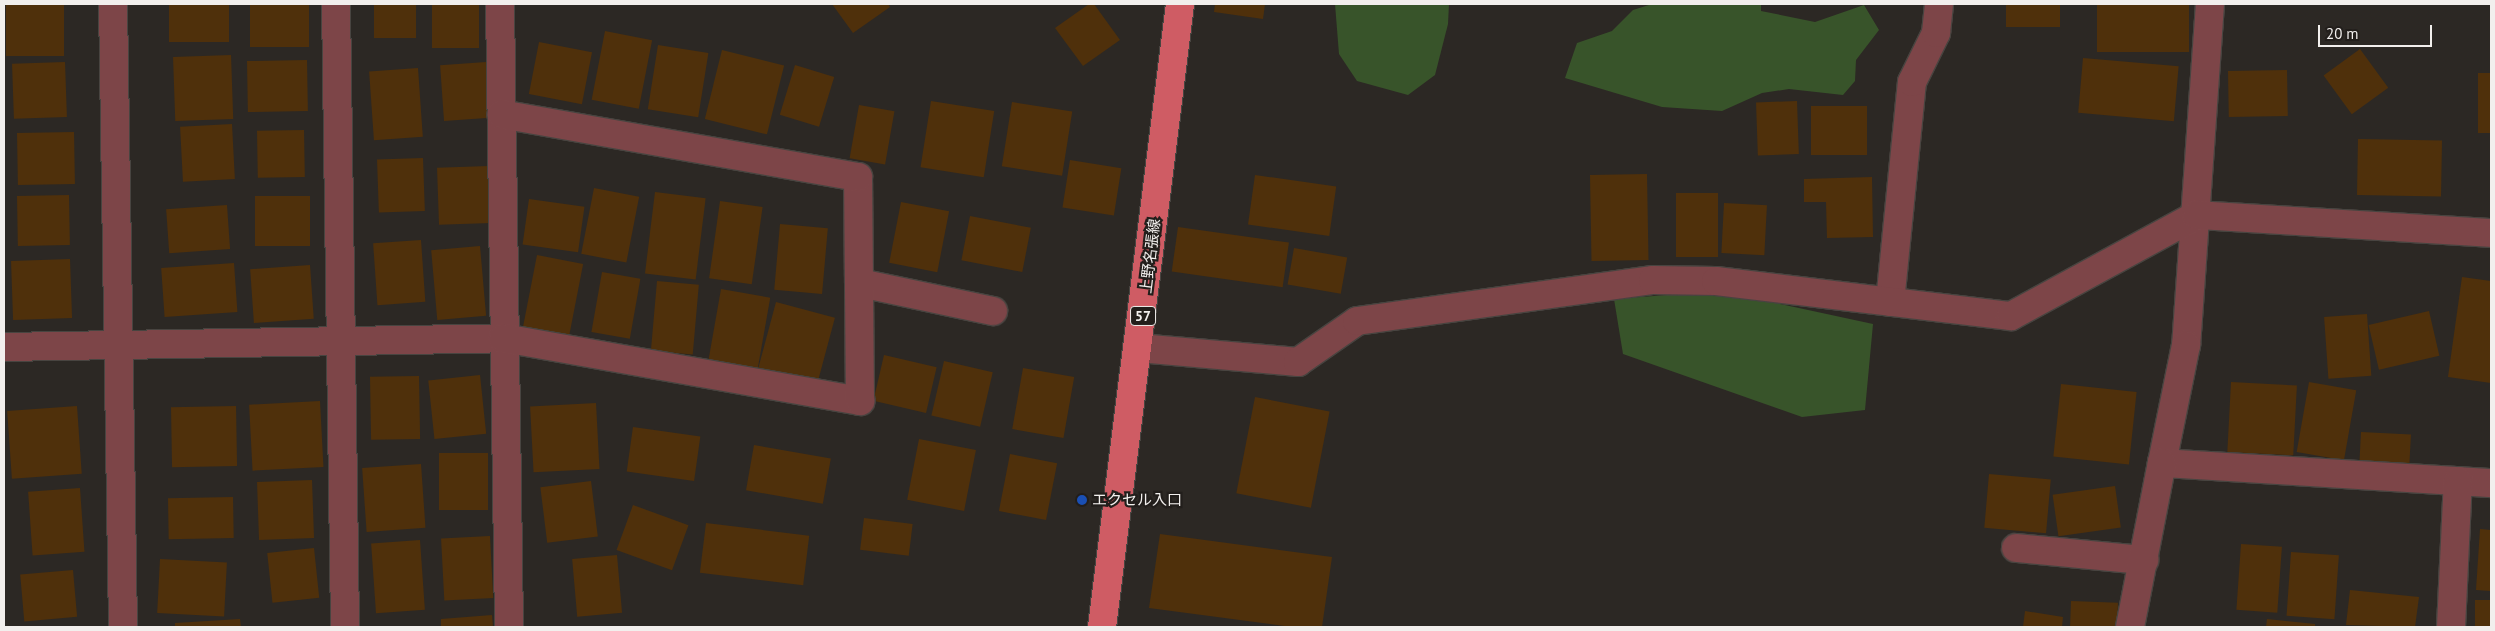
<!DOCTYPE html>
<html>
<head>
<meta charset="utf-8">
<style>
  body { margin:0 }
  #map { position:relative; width:2495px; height:631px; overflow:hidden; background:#2c2824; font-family:"PT Sans","Noto Sans JP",sans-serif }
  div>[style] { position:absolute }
  .green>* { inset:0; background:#38542a }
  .building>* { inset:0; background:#4f300b; transform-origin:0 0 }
  .roads { filter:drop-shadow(1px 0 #484440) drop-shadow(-1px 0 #484440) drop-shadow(0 1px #484440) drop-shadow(0 -1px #484440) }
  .minor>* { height:28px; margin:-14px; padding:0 14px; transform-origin:14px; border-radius:14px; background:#7d4548 }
  .major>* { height:28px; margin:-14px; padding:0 14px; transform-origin:14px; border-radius:14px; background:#cf5c64 }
  .dots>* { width:14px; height:14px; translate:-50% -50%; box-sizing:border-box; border:2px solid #221e1b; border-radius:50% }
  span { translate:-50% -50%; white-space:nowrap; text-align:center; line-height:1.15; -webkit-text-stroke:4.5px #221e1b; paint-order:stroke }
  .shield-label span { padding:1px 4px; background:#221e1b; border:1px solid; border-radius:4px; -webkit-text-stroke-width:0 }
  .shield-label { font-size:14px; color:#f2efed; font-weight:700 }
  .street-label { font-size:15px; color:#f2efed }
  .poi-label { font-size:15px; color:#f2efed }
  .left { translate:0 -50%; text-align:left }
  .frame { position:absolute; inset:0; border:5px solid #f2efed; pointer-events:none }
  .scale { position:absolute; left:2318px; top:25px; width:114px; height:22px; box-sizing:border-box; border:2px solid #f2efed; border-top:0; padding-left:6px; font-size:15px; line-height:18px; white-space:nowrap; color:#f2efed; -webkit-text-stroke:4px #221e1b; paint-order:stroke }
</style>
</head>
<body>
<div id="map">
  <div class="green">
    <div style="clip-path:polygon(1335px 4px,1449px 4px,1448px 24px,1435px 75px,1408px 95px,1357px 81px,1339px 54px)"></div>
    <div style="clip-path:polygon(1652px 4px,1761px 4px,1761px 11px,1815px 22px,1864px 5px,1879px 30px,1856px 60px,1855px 81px,1843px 95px,1789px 89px,1762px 93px,1722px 111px,1662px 107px,1565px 78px,1577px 43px,1612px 31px,1633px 10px)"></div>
    <div style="clip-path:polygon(1720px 291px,1873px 324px,1865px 410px,1802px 417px,1623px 354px,1614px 299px)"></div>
  </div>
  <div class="building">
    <div style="left:6px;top:4px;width:58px;height:52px"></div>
    <div style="left:169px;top:4px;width:60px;height:38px"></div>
    <div style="left:250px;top:4px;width:59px;height:43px"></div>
    <div style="left:374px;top:4px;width:42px;height:34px"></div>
    <div style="left:432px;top:4px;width:47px;height:44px"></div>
    <div style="clip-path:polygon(832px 4px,888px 4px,890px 7px,853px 33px)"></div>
    <div style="clip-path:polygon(1089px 4px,1094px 4px,1120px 40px,1083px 66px,1055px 28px)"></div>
    <div style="clip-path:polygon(1215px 4px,1265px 4px,1263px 19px,1214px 12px)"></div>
    <div style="left:2006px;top:4px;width:54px;height:23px"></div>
    <div style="left:2097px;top:4px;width:92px;height:48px"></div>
    <div style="left:605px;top:31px;width:48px;height:70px;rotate:11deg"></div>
    <div style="left:539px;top:42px;width:54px;height:53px;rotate:11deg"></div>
    <div style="left:658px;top:45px;width:51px;height:65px;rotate:9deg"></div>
    <div style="left:2360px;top:49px;width:48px;height:45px;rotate:54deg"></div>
    <div style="left:722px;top:50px;width:64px;height:71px;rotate:14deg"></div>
    <div style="left:231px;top:55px;width:64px;height:58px;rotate:88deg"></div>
    <div style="left:2083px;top:58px;width:96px;height:55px;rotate:5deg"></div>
    <div style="left:307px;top:60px;width:51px;height:60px;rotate:89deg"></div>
    <div style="left:65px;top:62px;width:55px;height:53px;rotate:88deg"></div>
    <div style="left:486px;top:62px;width:56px;height:46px;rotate:86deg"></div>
    <div style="left:795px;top:65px;width:41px;height:52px;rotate:17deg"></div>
    <div style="left:418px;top:68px;width:69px;height:49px;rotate:86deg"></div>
    <div style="left:2287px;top:70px;width:46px;height:59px;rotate:89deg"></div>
    <div style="left:2478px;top:73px;width:13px;height:60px"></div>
    <div style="left:931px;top:101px;width:64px;height:67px;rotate:9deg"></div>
    <div style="left:1797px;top:101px;width:53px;height:41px;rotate:88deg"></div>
    <div style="left:1012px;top:102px;width:61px;height:65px;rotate:9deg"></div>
    <div style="left:859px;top:105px;width:36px;height:54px;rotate:10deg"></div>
    <div style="left:1867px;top:106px;width:49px;height:56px;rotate:90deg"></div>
    <div style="left:232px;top:124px;width:55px;height:52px;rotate:87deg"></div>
    <div style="left:304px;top:130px;width:47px;height:47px;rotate:89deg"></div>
    <div style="left:74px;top:132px;width:52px;height:57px;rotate:89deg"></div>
    <div style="left:2358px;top:139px;width:84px;height:56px;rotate:1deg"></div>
    <div style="left:423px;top:158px;width:53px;height:46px;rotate:88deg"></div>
    <div style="left:1070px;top:160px;width:52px;height:48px;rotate:9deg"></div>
    <div style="left:489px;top:166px;width:57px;height:52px;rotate:88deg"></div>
    <div style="left:1647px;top:174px;width:86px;height:57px;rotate:89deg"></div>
    <div style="left:1255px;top:175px;width:82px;height:50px;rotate:8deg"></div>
    <div style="clip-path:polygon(1872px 177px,1873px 237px,1827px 238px,1826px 202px,1804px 202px,1804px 179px)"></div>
    <div style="left:594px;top:188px;width:46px;height:67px;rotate:11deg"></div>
    <div style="left:655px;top:192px;width:51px;height:82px;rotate:7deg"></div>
    <div style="left:1676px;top:193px;width:42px;height:64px"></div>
    <div style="left:69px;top:195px;width:50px;height:52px;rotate:89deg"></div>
    <div style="left:255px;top:196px;width:55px;height:50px"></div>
    <div style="left:529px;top:199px;width:56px;height:46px;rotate:8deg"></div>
    <div style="left:720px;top:201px;width:43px;height:78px;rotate:8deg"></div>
    <div style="left:901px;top:202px;width:49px;height:62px;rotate:11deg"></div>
    <div style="left:1724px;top:203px;width:43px;height:50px;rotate:3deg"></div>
    <div style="left:227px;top:205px;width:44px;height:61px;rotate:86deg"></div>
    <div style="left:970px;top:216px;width:62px;height:45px;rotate:11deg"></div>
    <div style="left:780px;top:224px;width:48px;height:66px;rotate:5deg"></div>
    <div style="left:1178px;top:227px;width:112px;height:45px;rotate:8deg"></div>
    <div style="left:421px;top:240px;width:62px;height:48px;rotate:86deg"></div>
    <div style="left:480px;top:246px;width:70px;height:49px;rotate:85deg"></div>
    <div style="left:1294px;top:248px;width:54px;height:37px;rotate:10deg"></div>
    <div style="left:537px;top:255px;width:47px;height:77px;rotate:11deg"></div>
    <div style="left:70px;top:259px;width:59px;height:59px;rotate:88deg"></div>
    <div style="left:234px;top:263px;width:49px;height:73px;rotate:86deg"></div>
    <div style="left:310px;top:265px;width:54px;height:60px;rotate:86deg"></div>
    <div style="left:602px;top:272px;width:39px;height:61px;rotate:10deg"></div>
    <div style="clip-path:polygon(2462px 277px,2491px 281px,2491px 383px,2448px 377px)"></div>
    <div style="left:657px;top:281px;width:42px;height:70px;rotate:5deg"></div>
    <div style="left:721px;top:289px;width:50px;height:74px;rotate:10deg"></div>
    <div style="left:776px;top:302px;width:61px;height:68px;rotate:15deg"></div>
    <div style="left:2429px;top:311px;width:46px;height:62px;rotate:77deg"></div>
    <div style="left:2367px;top:314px;width:62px;height:43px;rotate:86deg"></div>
    <div style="left:884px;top:355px;width:54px;height:47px;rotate:13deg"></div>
    <div style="left:944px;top:361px;width:50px;height:56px;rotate:13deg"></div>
    <div style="left:1023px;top:368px;width:52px;height:62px;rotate:10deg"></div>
    <div style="left:480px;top:375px;width:59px;height:52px;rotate:84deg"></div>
    <div style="left:419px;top:376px;width:63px;height:49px;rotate:89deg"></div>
    <div style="left:2231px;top:382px;width:66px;height:70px;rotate:3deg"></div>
    <div style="left:2309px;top:382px;width:48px;height:71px;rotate:10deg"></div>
    <div style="left:2061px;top:384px;width:76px;height:73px;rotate:6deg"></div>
    <div style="left:1255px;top:397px;width:76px;height:98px;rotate:11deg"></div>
    <div style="left:320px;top:401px;width:66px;height:71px;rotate:87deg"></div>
    <div style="left:596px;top:403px;width:66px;height:66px;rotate:87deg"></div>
    <div style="left:77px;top:406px;width:68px;height:70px;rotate:86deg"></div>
    <div style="left:236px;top:406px;width:60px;height:65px;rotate:89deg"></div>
    <div style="left:633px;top:427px;width:68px;height:45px;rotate:8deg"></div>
    <div style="left:2361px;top:432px;width:50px;height:34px;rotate:3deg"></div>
    <div style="left:919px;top:439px;width:58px;height:62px;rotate:11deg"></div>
    <div style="left:754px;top:445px;width:78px;height:46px;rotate:10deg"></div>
    <div style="left:439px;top:453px;width:49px;height:57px"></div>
    <div style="left:1010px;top:454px;width:48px;height:58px;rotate:11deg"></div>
    <div style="left:421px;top:464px;width:64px;height:59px;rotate:86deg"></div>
    <div style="left:1989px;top:474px;width:62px;height:54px;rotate:5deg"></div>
    <div style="left:312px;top:480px;width:58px;height:55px;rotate:88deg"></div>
    <div style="left:591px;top:481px;width:56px;height:51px;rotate:83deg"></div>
    <div style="left:2115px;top:486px;width:42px;height:63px;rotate:82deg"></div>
    <div style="left:80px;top:488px;width:64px;height:52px;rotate:86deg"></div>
    <div style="left:233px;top:497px;width:41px;height:65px;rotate:89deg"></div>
    <div style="left:633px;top:505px;width:59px;height:48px;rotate:20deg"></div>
    <div style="left:864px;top:518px;width:49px;height:32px;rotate:7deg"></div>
    <div style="left:706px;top:523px;width:104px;height:50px;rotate:7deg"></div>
    <div style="clip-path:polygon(2480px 529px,2491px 530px,2491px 591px,2476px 590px)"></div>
    <div style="clip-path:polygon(1160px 534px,1332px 557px,1322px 627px,1292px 627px,1149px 608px)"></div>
    <div style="left:490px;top:536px;width:62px;height:49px;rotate:87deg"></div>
    <div style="left:420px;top:540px;width:70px;height:49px;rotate:86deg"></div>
    <div style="left:2241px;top:544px;width:41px;height:66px;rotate:4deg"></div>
    <div style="left:314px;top:548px;width:50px;height:47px;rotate:84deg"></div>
    <div style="left:2291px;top:552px;width:48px;height:64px;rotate:4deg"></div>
    <div style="left:617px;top:555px;width:58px;height:45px;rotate:85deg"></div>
    <div style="left:160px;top:559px;width:67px;height:54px;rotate:3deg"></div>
    <div style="left:73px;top:570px;width:47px;height:53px;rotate:85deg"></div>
    <div style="clip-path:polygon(2350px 590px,2419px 597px,2415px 627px,2346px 625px)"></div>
    <div style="left:2475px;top:600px;width:16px;height:27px"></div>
    <div style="left:2071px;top:601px;width:47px;height:26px;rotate:2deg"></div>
    <div style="clip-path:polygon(2025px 611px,2063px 617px,2062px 627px,2023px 627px)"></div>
    <div style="clip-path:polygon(492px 615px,493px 627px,441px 627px,441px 619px)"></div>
    <div style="clip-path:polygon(240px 619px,241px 627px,175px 627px,175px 623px)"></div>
    <div style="clip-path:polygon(2267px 619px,2315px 624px,2315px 627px,2266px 627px)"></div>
  </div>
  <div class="roads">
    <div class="minor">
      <div style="left:113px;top:4px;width:623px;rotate:89.08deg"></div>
      <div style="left:336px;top:4px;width:623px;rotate:89.17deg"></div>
      <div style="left:500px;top:4px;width:623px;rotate:89.17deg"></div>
      <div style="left:2210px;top:4px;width:342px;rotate:94deg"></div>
      <div style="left:2186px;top:345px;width:120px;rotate:101.5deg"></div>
      <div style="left:2162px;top:463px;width:330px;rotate:3.5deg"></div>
      <div style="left:860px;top:283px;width:136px;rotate:11.9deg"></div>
      <div style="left:1890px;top:302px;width:221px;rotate:-84.3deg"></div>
      <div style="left:1912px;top:82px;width:55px;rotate:-63.9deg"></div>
      <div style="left:1936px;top:33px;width:29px;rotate:-84deg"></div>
      <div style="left:4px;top:347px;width:499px;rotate:-1deg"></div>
      <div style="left:503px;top:338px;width:363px;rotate:10deg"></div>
      <div style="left:860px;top:401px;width:224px;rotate:-90.5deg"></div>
      <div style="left:858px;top:177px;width:362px;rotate:-170deg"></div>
      <div style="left:1139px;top:348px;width:160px;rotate:5deg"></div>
      <div style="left:1298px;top:362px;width:72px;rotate:-34.8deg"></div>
      <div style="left:1357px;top:321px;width:299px;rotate:-7.9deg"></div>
      <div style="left:1653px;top:280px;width:63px;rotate:0.9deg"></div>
      <div style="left:1716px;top:281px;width:297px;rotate:6.8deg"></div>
      <div style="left:2011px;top:316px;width:212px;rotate:-28.5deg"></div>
      <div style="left:2197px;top:215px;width:295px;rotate:3.5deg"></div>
      <div style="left:2016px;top:548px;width:129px;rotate:5.4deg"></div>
      <div style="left:2130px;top:627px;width:167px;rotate:-79deg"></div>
      <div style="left:2451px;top:627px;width:146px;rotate:-87.3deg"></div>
    </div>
    <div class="major">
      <div style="left:1102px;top:627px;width:628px;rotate:-82.86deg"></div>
    </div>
  </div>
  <div class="dots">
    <div style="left:1082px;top:500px;background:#1a4fb4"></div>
  </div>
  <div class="shield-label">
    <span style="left:1143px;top:316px">57</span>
  </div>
  <div class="street-label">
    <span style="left:1150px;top:256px;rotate:-83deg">上野名張線</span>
  </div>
  <div class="poi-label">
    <span class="left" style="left:1092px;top:500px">エクセル入口</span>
  </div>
  <div class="frame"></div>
  <div class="scale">20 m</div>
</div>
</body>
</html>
